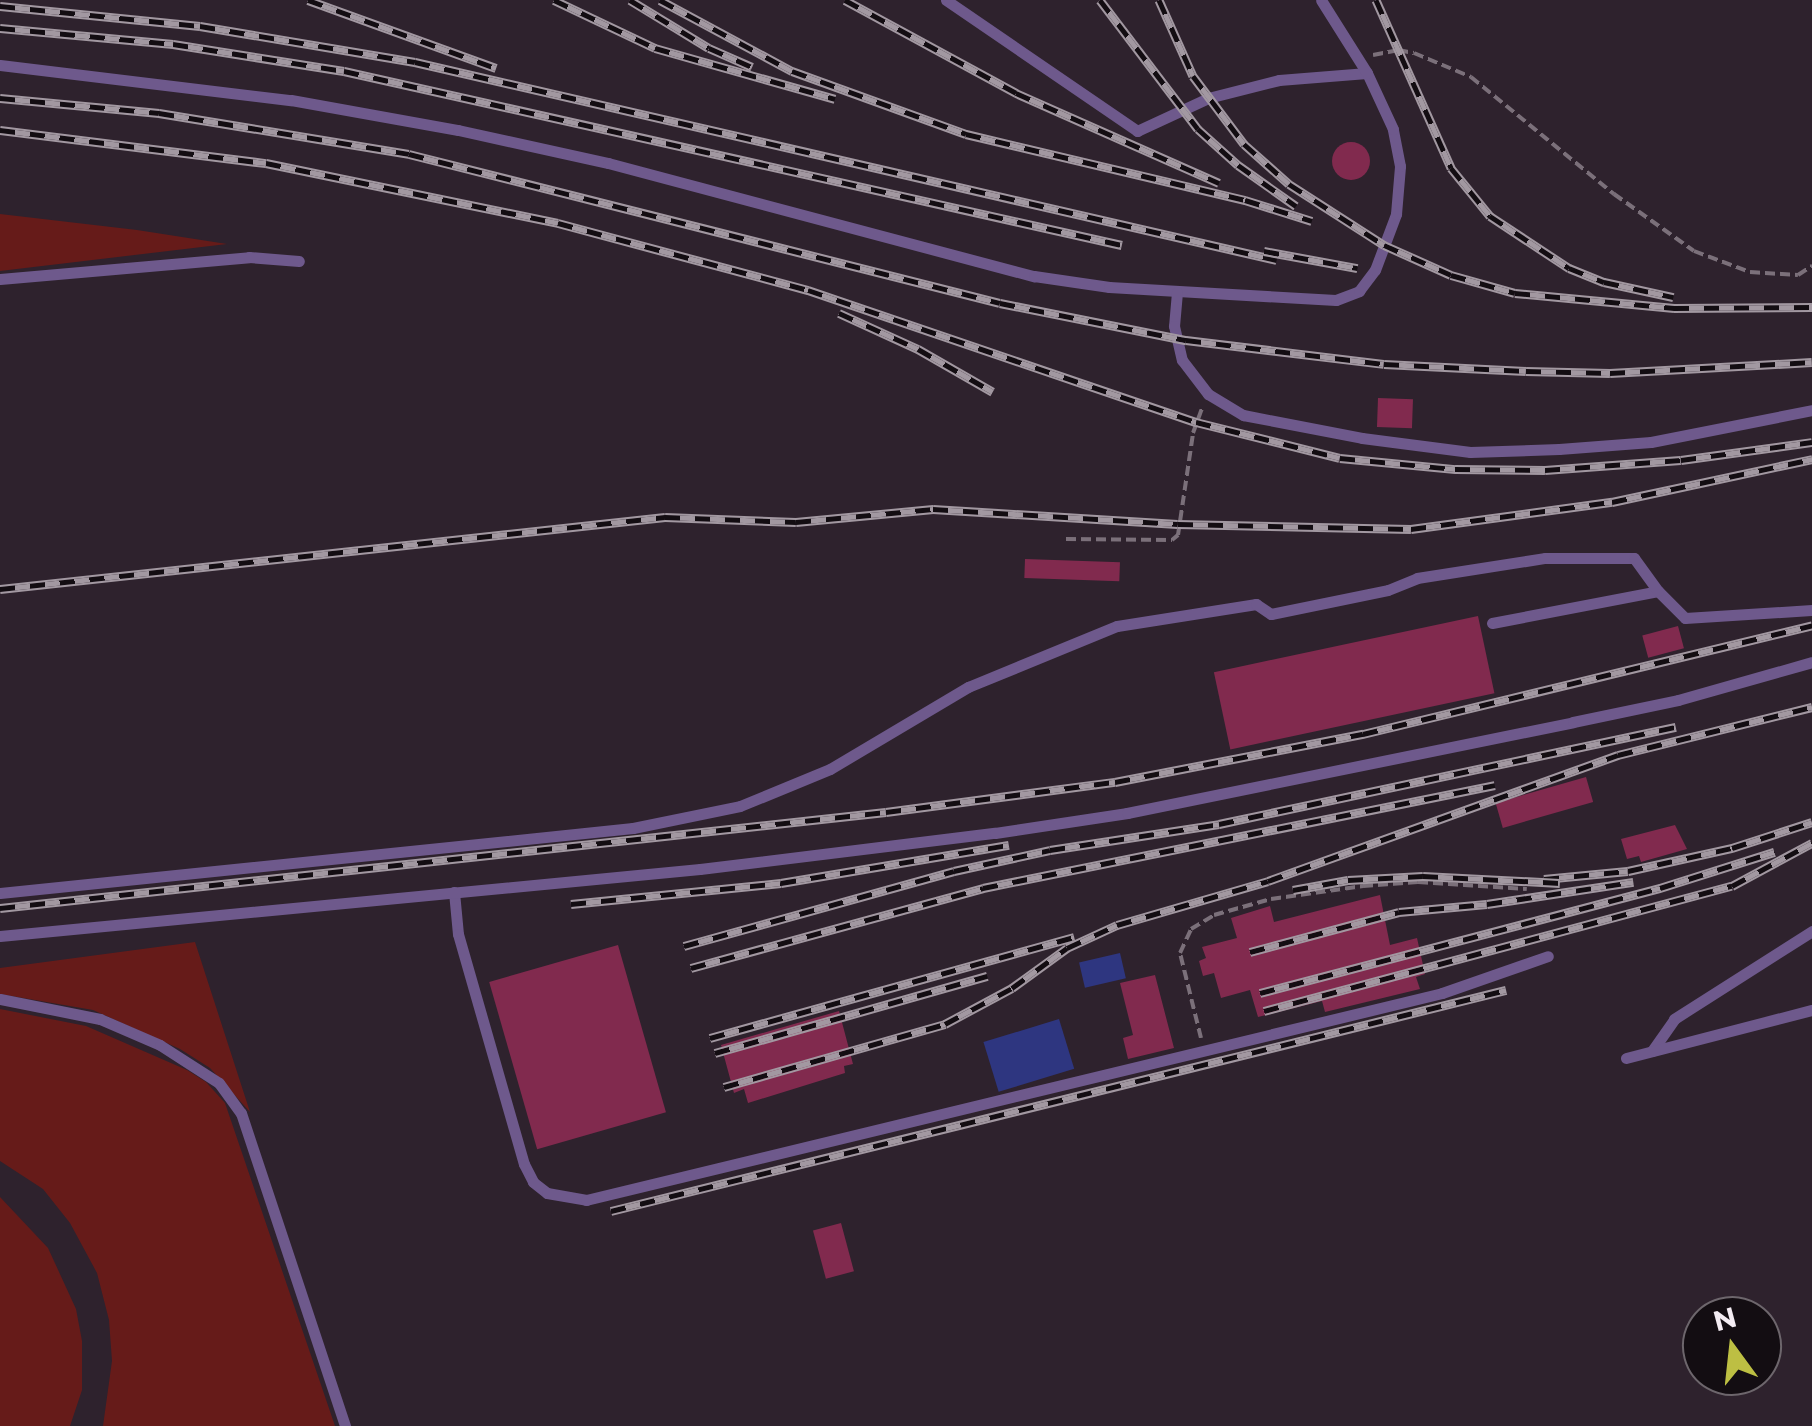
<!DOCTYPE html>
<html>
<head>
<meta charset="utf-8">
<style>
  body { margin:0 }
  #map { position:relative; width:1812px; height:1426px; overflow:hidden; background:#2e222d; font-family:Montserrat,sans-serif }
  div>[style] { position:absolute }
  .green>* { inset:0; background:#661b19 }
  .water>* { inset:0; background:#2e3680; transform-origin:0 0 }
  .building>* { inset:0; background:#812a4e; transform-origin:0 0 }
  .round { border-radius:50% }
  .path>* { height:4px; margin-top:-2px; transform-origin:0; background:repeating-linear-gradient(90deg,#7b707a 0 10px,transparent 0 15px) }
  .lane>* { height:11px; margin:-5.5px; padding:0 5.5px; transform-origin:5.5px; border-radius:5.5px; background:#6e598c }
  .rail>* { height:9px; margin-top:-4.5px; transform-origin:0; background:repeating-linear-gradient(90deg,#130d12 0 15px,#a298a1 0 30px); box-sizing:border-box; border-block:2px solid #a298a1 }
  span { translate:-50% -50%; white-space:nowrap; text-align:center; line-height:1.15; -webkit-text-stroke:8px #130d12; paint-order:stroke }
  .north { position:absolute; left:1682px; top:1296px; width:100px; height:100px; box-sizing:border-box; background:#130d12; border:2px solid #6d666c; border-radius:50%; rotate:345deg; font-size:28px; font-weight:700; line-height:40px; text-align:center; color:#f4ecf3 }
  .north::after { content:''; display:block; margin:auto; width:35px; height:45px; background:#bdbf43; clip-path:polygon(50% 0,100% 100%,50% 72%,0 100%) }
</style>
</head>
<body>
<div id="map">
  <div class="green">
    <div style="clip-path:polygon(0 214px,137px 230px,227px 244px,0 271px)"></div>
    <div style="clip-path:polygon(195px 942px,250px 1112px,210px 1068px,180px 1049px,93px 1010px,0 994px,0 968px)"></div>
    <div style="clip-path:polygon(0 1009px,86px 1026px,187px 1070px,206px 1082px,225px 1103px,335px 1426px,103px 1426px,112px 1361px,109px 1320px,97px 1273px,70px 1223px,43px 1189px,0 1161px)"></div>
    <div style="clip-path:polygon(0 1197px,48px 1248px,76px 1309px,82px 1341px,82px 1390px,70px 1426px,0 1426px)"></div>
  </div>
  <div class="water">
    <div style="left:1120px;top:953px;width:26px;height:42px;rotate:77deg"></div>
    <div style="left:1059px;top:1019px;width:52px;height:79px;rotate:73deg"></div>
  </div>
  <div class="building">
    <div class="round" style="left:1332px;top:142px;width:38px;height:38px"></div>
    <div style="left:1378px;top:398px;width:35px;height:29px;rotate:2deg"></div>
    <div style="left:1025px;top:559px;width:95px;height:19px;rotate:2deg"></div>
    <div style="left:1478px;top:616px;width:79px;height:270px;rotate:78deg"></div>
    <div style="left:1678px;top:626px;width:23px;height:37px;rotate:75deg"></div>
    <div style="left:1586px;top:777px;width:26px;height:94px;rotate:74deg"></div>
    <div style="clip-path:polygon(1675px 825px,1687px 849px,1641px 862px,1639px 856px,1627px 859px,1621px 839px)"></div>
    <div style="clip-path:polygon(1380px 895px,1390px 945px,1417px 938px,1425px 974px,1416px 977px,1420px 989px,1325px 1012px,1322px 1001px,1258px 1017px,1250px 990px,1221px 998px,1214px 973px,1203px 976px,1199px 961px,1206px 958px,1202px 947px,1237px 938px,1231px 918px,1270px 906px,1274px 922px)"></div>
    <div style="left:618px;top:945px;width:174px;height:134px;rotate:74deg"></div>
    <div style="clip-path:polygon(1155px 975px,1174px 1048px,1128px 1059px,1123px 1038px,1133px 1035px,1120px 983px)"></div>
    <div style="clip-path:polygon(839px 1011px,853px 1064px,844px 1066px,845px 1073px,748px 1103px,744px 1089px,734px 1093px,721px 1045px)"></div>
    <div style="left:841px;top:1223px;width:50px;height:29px;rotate:75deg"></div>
  </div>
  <div class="path">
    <div style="left:1373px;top:55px;width:25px;rotate:-11deg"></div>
    <div style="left:1398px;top:50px;width:16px;rotate:11deg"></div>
    <div style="left:1414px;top:53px;width:62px;rotate:22.8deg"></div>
    <div style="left:1471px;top:77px;width:185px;rotate:39.3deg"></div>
    <div style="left:1614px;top:194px;width:98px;rotate:35.5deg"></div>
    <div style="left:1694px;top:251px;width:60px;rotate:20.6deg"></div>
    <div style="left:1750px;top:272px;width:48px;rotate:3.6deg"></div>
    <div style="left:1798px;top:275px;width:17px;rotate:-33deg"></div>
    <div style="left:1066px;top:539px;width:106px;rotate:0.5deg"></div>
    <div style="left:1172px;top:540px;width:8px;rotate:-40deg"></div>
    <div style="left:1178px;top:535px;width:103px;rotate:-81.6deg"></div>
    <div style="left:1193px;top:433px;width:27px;rotate:-70deg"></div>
    <div style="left:1201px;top:1038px;width:88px;rotate:-103.9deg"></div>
    <div style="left:1180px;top:953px;width:26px;rotate:-65deg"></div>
    <div style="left:1191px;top:929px;width:27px;rotate:-31deg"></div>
    <div style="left:1214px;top:915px;width:59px;rotate:-15.7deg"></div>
    <div style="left:1271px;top:899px;width:93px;rotate:-8deg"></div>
    <div style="left:1363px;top:886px;width:55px;rotate:-4.2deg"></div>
    <div style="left:1418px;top:882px;width:109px;rotate:3.7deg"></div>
  </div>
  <div class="lane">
    <div style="left:946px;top:0;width:232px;rotate:34.4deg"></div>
    <div style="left:1137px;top:131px;width:78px;rotate:-24.9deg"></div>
    <div style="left:1208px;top:98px;width:73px;rotate:-14.2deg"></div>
    <div style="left:1279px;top:80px;width:88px;rotate:-4.5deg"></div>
    <div style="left:0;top:65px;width:293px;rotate:6.9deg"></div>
    <div style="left:291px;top:100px;width:170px;rotate:10.2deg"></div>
    <div style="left:458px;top:130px;width:154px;rotate:12.4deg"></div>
    <div style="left:608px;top:163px;width:441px;rotate:14.9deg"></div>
    <div style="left:1034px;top:276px;width:76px;rotate:8.3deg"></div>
    <div style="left:1109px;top:287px;width:227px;rotate:3.3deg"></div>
    <div style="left:1336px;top:300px;width:25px;rotate:-21deg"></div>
    <div style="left:1359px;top:291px;width:26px;rotate:-53deg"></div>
    <div style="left:1375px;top:270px;width:60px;rotate:-69.4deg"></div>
    <div style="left:1396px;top:214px;width:48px;rotate:-85.2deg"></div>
    <div style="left:1400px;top:166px;width:38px;rotate:-101deg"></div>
    <div style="left:1393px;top:129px;width:62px;rotate:-114.9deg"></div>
    <div style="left:1367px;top:73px;width:86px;rotate:-122.2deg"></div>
    <div style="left:0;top:279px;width:250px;rotate:-5deg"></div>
    <div style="left:249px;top:257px;width:50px;rotate:4.6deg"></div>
    <div style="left:1177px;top:292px;width:34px;rotate:95deg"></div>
    <div style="left:1174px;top:326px;width:35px;rotate:77deg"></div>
    <div style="left:1182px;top:360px;width:43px;rotate:52.6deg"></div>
    <div style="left:1208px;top:394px;width:41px;rotate:31deg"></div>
    <div style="left:1243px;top:415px;width:121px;rotate:10.9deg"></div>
    <div style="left:1362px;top:438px;width:109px;rotate:7.4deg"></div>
    <div style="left:1470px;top:452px;width:89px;rotate:-1.9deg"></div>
    <div style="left:1559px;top:449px;width:92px;rotate:-4.4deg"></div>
    <div style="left:1651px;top:442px;width:164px;rotate:-11.2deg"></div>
    <div style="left:1492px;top:623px;width:169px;rotate:-10.9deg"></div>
    <div style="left:1658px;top:591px;width:38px;rotate:45deg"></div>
    <div style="left:1685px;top:618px;width:127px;rotate:-3.6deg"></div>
    <div style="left:454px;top:892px;width:42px;rotate:84.6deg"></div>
    <div style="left:458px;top:934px;width:239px;rotate:74deg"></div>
    <div style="left:524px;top:1164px;width:20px;rotate:63deg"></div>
    <div style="left:533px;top:1182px;width:18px;rotate:38deg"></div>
    <div style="left:547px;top:1193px;width:40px;rotate:10deg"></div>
    <div style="left:586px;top:1200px;width:881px;rotate:-13.59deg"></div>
    <div style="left:1442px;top:993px;width:112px;rotate:-19.2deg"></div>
    <div style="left:0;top:893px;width:636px;rotate:-5.86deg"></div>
    <div style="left:633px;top:828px;width:109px;rotate:-11.6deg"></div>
    <div style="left:740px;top:806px;width:97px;rotate:-22.3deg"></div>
    <div style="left:830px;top:769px;width:161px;rotate:-30.7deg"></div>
    <div style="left:968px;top:687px;width:161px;rotate:-22.3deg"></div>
    <div style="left:1117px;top:626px;width:141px;rotate:-9deg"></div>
    <div style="left:1256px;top:604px;width:18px;rotate:34deg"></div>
    <div style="left:1271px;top:614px;width:119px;rotate:-11.6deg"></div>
    <div style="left:1388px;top:590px;width:31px;rotate:-22deg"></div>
    <div style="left:1417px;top:578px;width:130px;rotate:-8.9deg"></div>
    <div style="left:1545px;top:558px;width:89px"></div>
    <div style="left:1634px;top:558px;width:41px;rotate:54deg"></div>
    <div style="left:0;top:936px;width:703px;rotate:-5.47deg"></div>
    <div style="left:700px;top:869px;width:297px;rotate:-7deg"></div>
    <div style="left:995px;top:833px;width:134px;rotate:-8.6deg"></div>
    <div style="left:1127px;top:813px;width:455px;rotate:-11.5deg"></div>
    <div style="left:1573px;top:722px;width:107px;rotate:-11.8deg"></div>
    <div style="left:1678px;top:700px;width:139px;rotate:-15.8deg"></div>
    <div style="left:0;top:999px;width:102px;rotate:11.3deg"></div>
    <div style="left:100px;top:1019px;width:65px;rotate:23.4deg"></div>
    <div style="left:160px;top:1045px;width:70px;rotate:32.8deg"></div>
    <div style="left:219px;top:1083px;width:37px;rotate:54deg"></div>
    <div style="left:241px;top:1113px;width:330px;rotate:71.6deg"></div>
    <div style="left:1652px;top:1051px;width:39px;rotate:-55deg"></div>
    <div style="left:1674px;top:1019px;width:164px;rotate:-32.5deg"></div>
    <div style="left:1626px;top:1058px;width:192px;rotate:-14.5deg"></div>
  </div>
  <div class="rail">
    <div style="left:308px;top:0;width:200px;rotate:19.9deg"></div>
    <div style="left:554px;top:0;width:112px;rotate:25.4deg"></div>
    <div style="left:655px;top:48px;width:187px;rotate:15.8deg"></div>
    <div style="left:630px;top:0;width:92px;rotate:31.3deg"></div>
    <div style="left:709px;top:48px;width:47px;rotate:23.8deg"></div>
    <div style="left:660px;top:0;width:150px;rotate:28.3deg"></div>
    <div style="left:792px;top:71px;width:185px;rotate:19.9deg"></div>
    <div style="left:966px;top:134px;width:287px;rotate:13.3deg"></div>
    <div style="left:1245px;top:200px;width:70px;rotate:17.4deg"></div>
    <div style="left:845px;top:0;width:195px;rotate:28.5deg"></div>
    <div style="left:1016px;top:93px;width:222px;rotate:23.9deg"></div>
    <div style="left:1100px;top:0;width:162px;rotate:52.8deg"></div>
    <div style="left:1198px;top:129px;width:54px;rotate:42deg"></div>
    <div style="left:1238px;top:165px;width:71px;rotate:35.3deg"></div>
    <div style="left:1159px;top:0;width:83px;rotate:65.9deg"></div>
    <div style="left:1193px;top:76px;width:85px;rotate:53.1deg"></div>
    <div style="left:1244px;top:144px;width:60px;rotate:41.6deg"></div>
    <div style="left:1289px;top:184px;width:113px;rotate:32.7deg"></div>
    <div style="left:1384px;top:245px;width:73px;rotate:24.1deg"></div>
    <div style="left:1451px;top:275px;width:66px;rotate:15.7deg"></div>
    <div style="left:1515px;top:293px;width:160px;rotate:5.4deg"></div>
    <div style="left:1674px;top:308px;width:138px;rotate:-0.4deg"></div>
    <div style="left:1376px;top:0;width:184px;rotate:65.9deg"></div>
    <div style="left:1451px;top:168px;width:62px;rotate:50.9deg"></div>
    <div style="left:1490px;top:216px;width:95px;rotate:33.4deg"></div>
    <div style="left:1569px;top:268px;width:38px;rotate:22deg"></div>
    <div style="left:1604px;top:282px;width:71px;rotate:12.3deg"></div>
    <div style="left:0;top:6px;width:201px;rotate:5.7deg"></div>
    <div style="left:200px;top:26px;width:218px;rotate:9.5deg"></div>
    <div style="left:415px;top:62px;width:884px;rotate:12.94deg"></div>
    <div style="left:0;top:28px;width:174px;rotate:5.3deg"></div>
    <div style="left:173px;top:44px;width:173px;rotate:9deg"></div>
    <div style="left:344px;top:71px;width:797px;rotate:12.61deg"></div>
    <div style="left:0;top:98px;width:160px;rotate:5.4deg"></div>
    <div style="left:159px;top:113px;width:253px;rotate:9.3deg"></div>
    <div style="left:409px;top:154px;width:609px;rotate:14.15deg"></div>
    <div style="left:1000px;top:303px;width:190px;rotate:11.3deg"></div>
    <div style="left:1186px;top:340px;width:199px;rotate:6.9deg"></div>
    <div style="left:1384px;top:364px;width:142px;rotate:2.8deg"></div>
    <div style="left:1526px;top:371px;width:84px;rotate:1.4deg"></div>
    <div style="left:1610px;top:373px;width:202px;rotate:-3.1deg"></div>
    <div style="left:0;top:130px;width:268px;rotate:7.1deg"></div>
    <div style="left:266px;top:163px;width:298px;rotate:11.6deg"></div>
    <div style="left:558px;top:223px;width:259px;rotate:15deg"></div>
    <div style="left:808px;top:290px;width:410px;rotate:18.8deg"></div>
    <div style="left:1196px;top:422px;width:148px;rotate:14deg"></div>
    <div style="left:1340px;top:458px;width:116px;rotate:5.5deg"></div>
    <div style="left:1455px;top:469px;width:90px;rotate:0.6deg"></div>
    <div style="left:1545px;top:470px;width:136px;rotate:-4.2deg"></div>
    <div style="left:1681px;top:460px;width:132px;rotate:-7.8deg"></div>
    <div style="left:1264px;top:251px;width:95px;rotate:10.4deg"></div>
    <div style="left:839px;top:313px;width:87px;rotate:24.5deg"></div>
    <div style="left:918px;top:349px;width:86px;rotate:29.8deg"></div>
    <div style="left:0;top:589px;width:669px;rotate:-6.18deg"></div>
    <div style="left:665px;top:517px;width:131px;rotate:2.2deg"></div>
    <div style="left:796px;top:522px;width:138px;rotate:-5.4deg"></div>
    <div style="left:933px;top:509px;width:245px;rotate:3.5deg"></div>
    <div style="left:1178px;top:524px;width:233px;rotate:1.2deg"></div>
    <div style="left:1411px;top:529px;width:203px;rotate:-7.7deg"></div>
    <div style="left:1612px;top:502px;width:205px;rotate:-12.1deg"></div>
    <div style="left:1544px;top:879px;width:84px;rotate:-5.4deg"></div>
    <div style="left:1628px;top:871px;width:107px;rotate:-12.5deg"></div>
    <div style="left:1732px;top:848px;width:84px;rotate:-18deg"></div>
    <div style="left:1293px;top:890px;width:56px;rotate:-10.3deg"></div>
    <div style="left:1348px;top:880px;width:75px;rotate:-3.1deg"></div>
    <div style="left:1423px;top:876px;width:137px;rotate:2.9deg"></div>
    <div style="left:571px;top:904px;width:211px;rotate:-5.7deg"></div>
    <div style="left:781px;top:883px;width:231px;rotate:-9.5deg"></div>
    <div style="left:0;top:908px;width:891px;rotate:-6.18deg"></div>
    <div style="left:886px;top:812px;width:231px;rotate:-7.5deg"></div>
    <div style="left:1115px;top:782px;width:253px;rotate:-11deg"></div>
    <div style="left:1363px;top:734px;width:462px;rotate:-13.6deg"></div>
    <div style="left:684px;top:946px;width:280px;rotate:-15.5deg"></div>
    <div style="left:954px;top:871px;width:98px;rotate:-12.3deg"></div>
    <div style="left:1050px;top:850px;width:171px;rotate:-8.7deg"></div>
    <div style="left:1219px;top:824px;width:467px;rotate:-12deg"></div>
    <div style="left:1250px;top:952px;width:154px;rotate:-15deg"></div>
    <div style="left:1399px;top:912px;width:88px;rotate:-5.2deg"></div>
    <div style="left:1487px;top:904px;width:148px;rotate:-8.6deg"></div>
    <div style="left:691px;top:968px;width:303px;rotate:-15.3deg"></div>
    <div style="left:983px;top:888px;width:522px;rotate:-11.37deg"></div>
    <div style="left:1260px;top:993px;width:414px;rotate:-14.7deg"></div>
    <div style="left:1660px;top:888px;width:120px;rotate:-17.5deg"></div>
    <div style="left:1264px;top:1011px;width:484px;rotate:-15deg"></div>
    <div style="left:1732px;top:886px;width:91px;rotate:-28.3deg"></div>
    <div style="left:710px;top:1038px;width:378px;rotate:-15.5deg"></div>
    <div style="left:715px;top:1053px;width:283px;rotate:-15.8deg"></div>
    <div style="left:724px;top:1087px;width:230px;rotate:-15.9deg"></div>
    <div style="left:945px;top:1024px;width:76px;rotate:-28.2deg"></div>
    <div style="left:1012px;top:988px;width:68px;rotate:-36deg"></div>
    <div style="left:1067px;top:948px;width:55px;rotate:-24.7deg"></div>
    <div style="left:1117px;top:925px;width:157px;rotate:-16.2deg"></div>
    <div style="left:1268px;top:881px;width:372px;rotate:-19.8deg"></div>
    <div style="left:1618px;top:755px;width:200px;rotate:-13.9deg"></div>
    <div style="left:611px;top:1211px;width:922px;rotate:-13.87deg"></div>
  </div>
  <div class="north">N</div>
</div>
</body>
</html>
